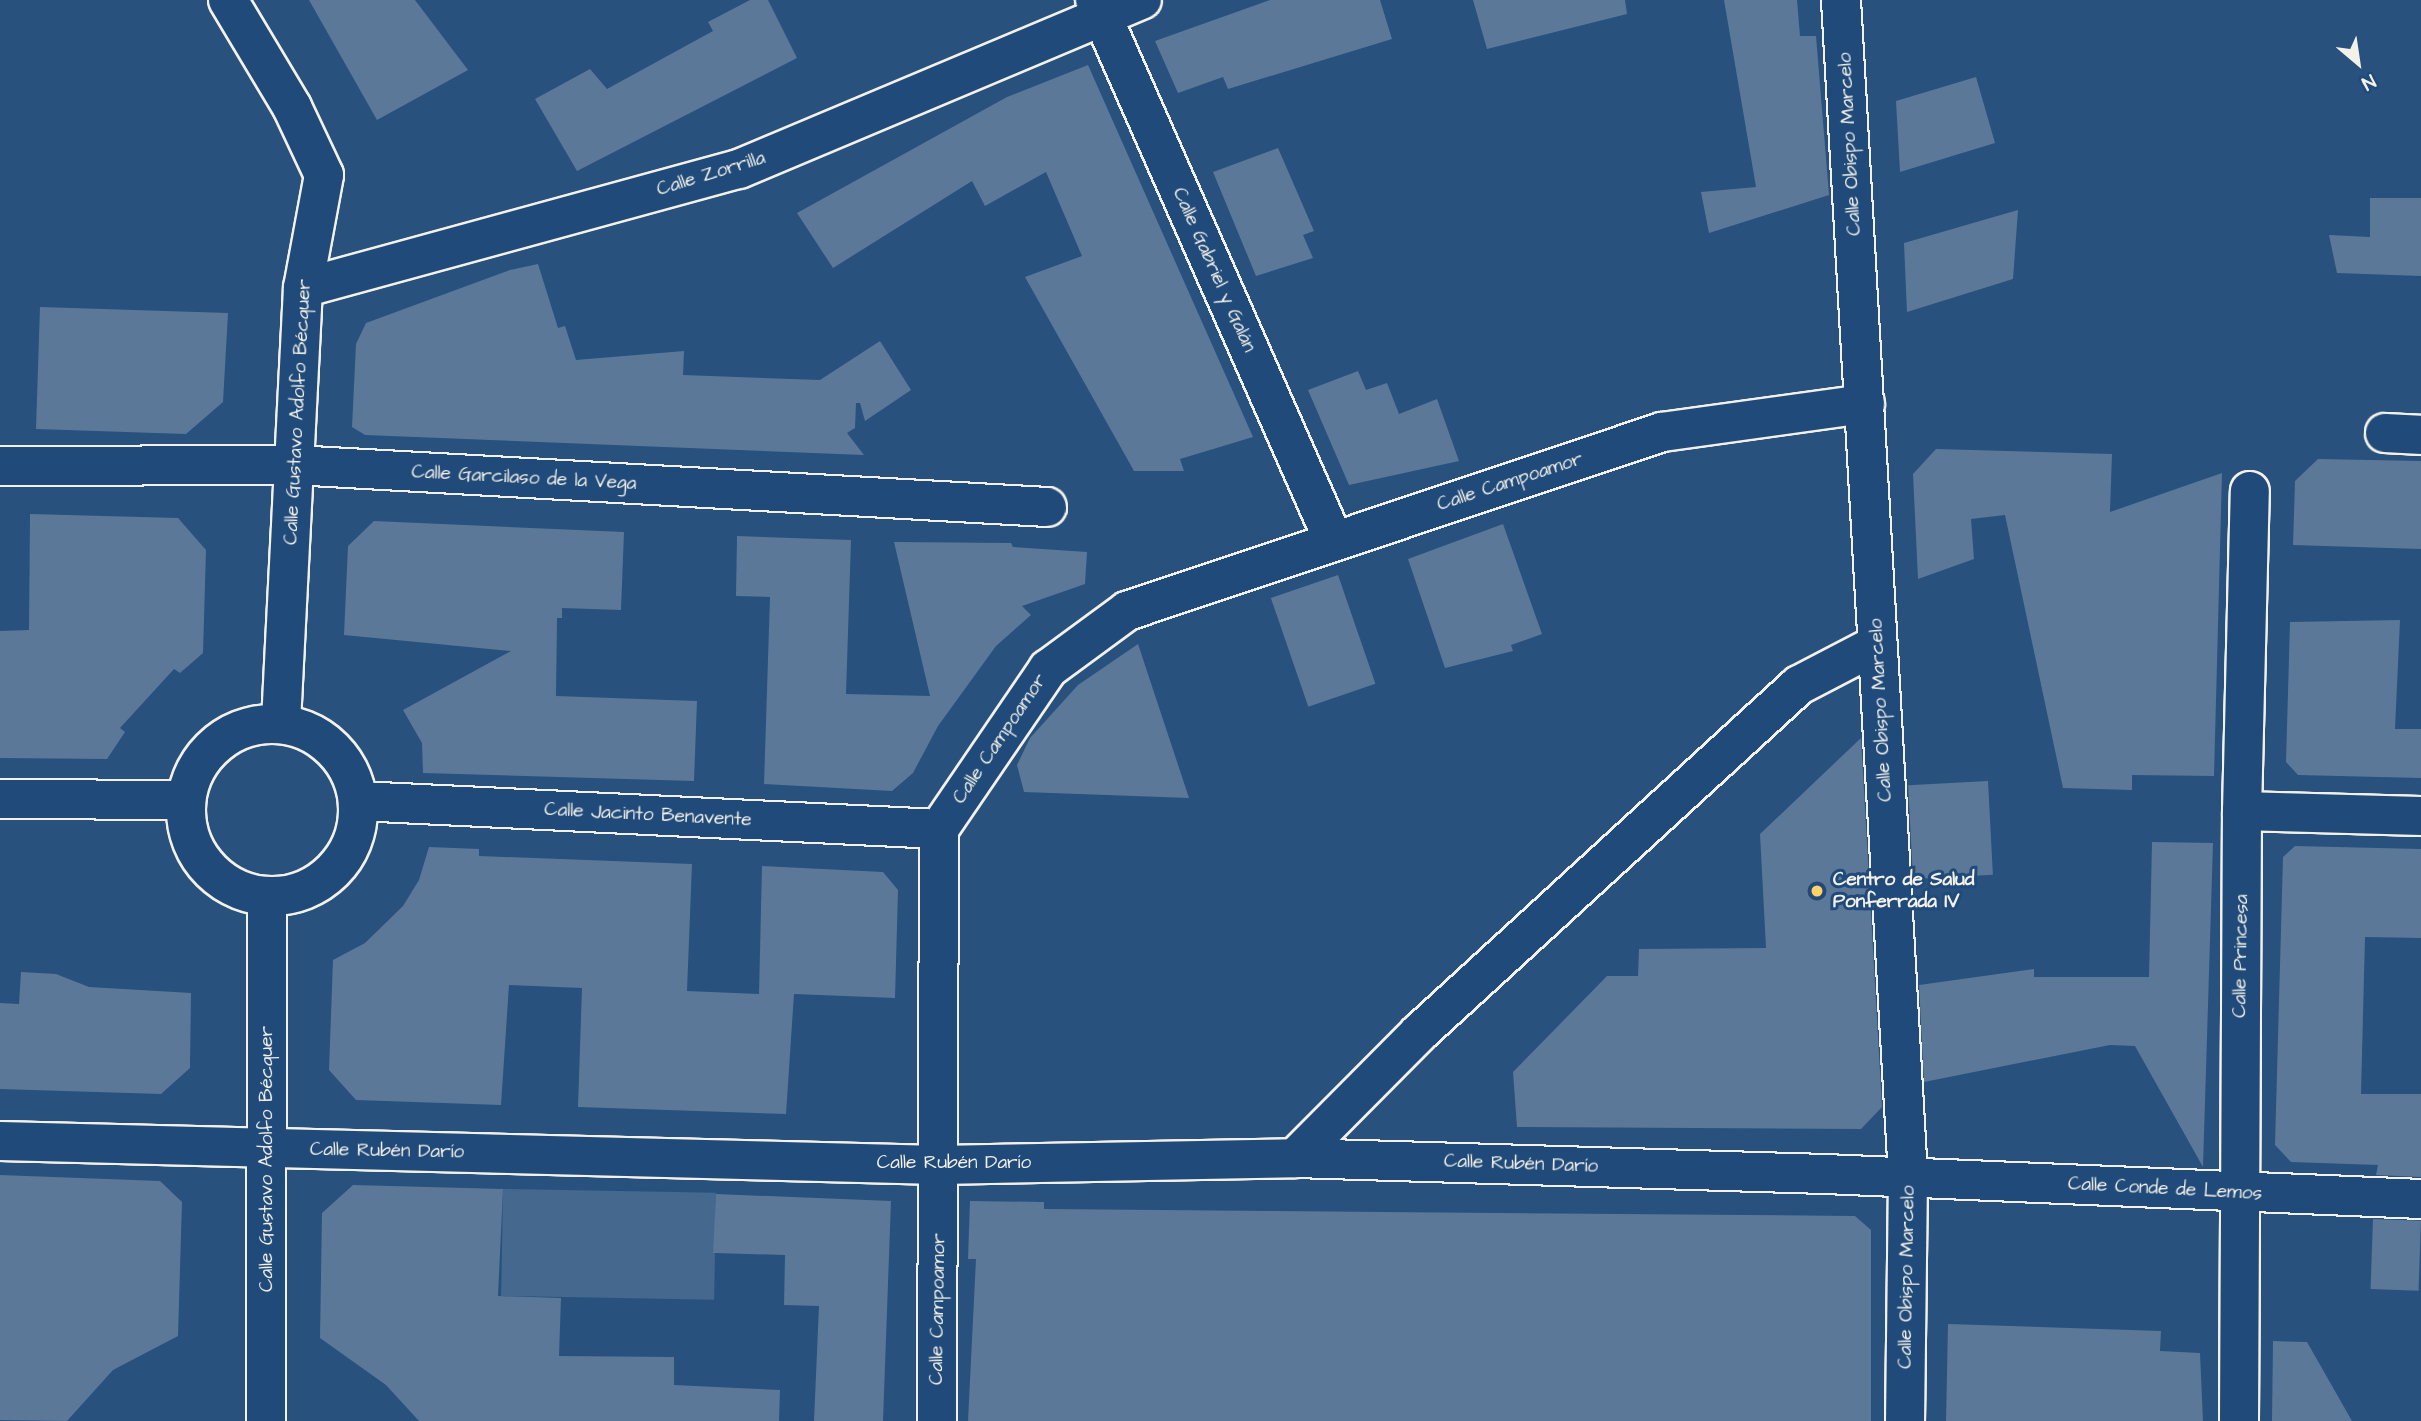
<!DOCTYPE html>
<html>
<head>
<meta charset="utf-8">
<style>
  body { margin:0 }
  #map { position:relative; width:2421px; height:1421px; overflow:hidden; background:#28517e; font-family:"Architects Daughter",sans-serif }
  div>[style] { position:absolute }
  .green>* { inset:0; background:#45688e; transform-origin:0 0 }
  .building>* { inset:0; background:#5b7899; transform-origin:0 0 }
  .roads { filter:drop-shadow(2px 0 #f4f1e8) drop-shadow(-2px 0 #f4f1e8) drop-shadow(0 2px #f4f1e8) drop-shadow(0 -2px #f4f1e8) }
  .minor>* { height:38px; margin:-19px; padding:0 19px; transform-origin:19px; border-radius:19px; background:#1f4a7a }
  .minor>.ring { margin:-19px; padding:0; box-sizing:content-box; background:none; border:38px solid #1f4a7a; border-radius:50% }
  .dots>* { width:19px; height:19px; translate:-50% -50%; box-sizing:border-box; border:4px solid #1f4a7a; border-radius:50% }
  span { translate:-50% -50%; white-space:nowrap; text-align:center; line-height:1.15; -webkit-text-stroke:6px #1f4a7a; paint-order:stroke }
  .street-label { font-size:19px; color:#f4f1e8 }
  .poi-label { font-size:19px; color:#f4f1e8; font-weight:700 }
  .left { translate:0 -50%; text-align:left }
  .north { position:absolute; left:2323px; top:28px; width:70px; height:70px; -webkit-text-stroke:5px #1f4a7a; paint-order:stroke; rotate:151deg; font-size:19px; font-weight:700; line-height:28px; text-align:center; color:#f4f1e8 }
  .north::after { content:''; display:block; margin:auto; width:24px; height:32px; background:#f4f1e8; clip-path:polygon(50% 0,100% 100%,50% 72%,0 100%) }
</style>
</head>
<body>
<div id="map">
  <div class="green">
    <div style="left:503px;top:1189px;width:213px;height:107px;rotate:1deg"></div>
  </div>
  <div class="building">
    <div style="clip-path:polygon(309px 0,415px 0,468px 70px,377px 120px)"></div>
    <div style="clip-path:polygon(750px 0,768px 0,797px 58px,577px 171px,535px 99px,590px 69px,607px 89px,713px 31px,708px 22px)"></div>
    <div style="clip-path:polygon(1270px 0,1380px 0,1392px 39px,1228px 89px,1223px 77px,1178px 93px,1155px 41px)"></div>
    <div style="clip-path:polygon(1473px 0,1625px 0,1627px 14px,1487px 49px)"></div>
    <div style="clip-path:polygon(1724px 0,1797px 0,1800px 36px,1816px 36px,1829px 195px,1709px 233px,1701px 192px,1756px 187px)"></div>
    <div style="clip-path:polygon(1088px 65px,1253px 437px,1180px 459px,1184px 471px,1134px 471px,1025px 277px,1082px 256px,1046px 172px,985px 206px,972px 181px,833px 268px,797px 213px,1007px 97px)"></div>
    <div style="clip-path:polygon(1976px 77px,1995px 143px,1900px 172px,1896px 101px)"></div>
    <div style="clip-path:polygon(1278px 148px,1314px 231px,1303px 235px,1313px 258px,1256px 276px,1213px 172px)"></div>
    <div style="clip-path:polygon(2370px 198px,2421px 198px,2421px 276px,2337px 273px,2329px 235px,2370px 237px)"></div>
    <div style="clip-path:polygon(2018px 210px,2013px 279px,1907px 312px,1904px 243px)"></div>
    <div style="clip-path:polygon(538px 264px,558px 328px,565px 326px,576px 360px,684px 351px,683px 375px,820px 380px,880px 341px,911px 390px,865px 421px,860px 403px,856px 403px,855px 428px,847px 433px,864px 455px,365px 435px,352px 427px,356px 344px,366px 323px,510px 270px)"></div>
    <div style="clip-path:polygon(40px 307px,228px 313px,223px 402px,186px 434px,36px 429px)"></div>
    <div style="clip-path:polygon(1358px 371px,1366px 390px,1387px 383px,1399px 414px,1437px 399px,1459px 461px,1349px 485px,1308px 390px)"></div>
    <div style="clip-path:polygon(1936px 449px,2112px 454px,2110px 512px,2222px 473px,2214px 776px,2132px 775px,2132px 790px,2063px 788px,2005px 515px,1971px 519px,1974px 559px,1918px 579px,1913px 474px)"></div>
    <div style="clip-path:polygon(2318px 459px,2421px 461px,2421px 549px,2293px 545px,2295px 481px)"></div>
    <div style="clip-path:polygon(30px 514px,178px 518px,206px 550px,203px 653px,180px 673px,174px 669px,120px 728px,125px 732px,107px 759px,0 758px,0 631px,29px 630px)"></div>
    <div style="clip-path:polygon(374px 521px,624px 532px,621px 610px,562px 608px,562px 618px,557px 618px,556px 696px,697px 701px,694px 781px,423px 773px,422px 743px,403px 710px,511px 651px,344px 635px,348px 546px)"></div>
    <div style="clip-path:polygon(1503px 524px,1542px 634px,1511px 645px,1513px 651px,1445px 668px,1408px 559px)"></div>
    <div style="clip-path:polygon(737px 536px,851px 540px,846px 694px,930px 696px,894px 542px,1011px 543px,1013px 547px,1087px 552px,1085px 584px,1022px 606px,1031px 615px,996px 646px,938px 726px,913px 773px,892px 791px,764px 784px,770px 597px,736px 596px)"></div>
    <div style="left:1338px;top:575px;width:115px;height:71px;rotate:71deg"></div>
    <div style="clip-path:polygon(2400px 620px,2395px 729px,2421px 729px,2421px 778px,2298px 775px,2286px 762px,2290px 622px)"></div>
    <div style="clip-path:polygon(1138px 644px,1189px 798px,1024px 792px,1017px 765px,1030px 738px,1078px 685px)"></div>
    <div style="clip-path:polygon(1861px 738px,1882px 1107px,1861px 1129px,1517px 1127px,1513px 1072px,1607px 976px,1638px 976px,1639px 949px,1766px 948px,1760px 834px)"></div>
    <div style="left:1988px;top:781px;width:94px;height:80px;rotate:87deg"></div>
    <div style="clip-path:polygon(2152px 842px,2213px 843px,2203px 1167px,2135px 1046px,2110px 1045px,1924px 1082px,1919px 985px,2034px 969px,2034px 977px,2149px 977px)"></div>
    <div style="clip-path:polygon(2295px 846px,2421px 849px,2421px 938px,2365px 937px,2361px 1094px,2421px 1094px,2421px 1177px,2376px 1175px,2378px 1165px,2291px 1162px,2275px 1145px,2283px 857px)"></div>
    <div style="clip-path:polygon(429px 847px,479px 849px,479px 856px,692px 864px,687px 991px,759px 994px,762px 866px,883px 872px,898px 890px,895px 998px,794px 994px,786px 1114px,578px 1107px,582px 988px,509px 985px,501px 1105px,356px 1100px,329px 1070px,333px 960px,365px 943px,403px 906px,419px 880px)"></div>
    <div style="clip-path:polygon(21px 972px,56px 974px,89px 987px,191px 993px,190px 1068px,161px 1094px,0 1089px,0 1003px,19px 1004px)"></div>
    <div style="clip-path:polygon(0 1175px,160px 1181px,182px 1202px,178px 1336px,113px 1370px,67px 1421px,0 1420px)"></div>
    <div style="clip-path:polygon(353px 1185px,503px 1189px,498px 1296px,561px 1298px,559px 1356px,674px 1357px,674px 1385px,780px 1390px,779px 1421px,419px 1421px,386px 1385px,320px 1338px,322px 1213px)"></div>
    <div style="clip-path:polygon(716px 1194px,891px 1201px,883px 1421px,814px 1421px,819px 1306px,784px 1305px,785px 1255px,713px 1253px)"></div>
    <div style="clip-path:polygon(970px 1201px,1044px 1202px,1044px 1209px,1855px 1216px,1871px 1230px,1871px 1421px,968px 1421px,976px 1259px,968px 1259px)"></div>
    <div style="left:2373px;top:1219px;width:48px;height:70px;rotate:2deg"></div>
    <div style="clip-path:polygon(1948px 1324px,2161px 1331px,2160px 1351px,2200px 1353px,2203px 1421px,1946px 1421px)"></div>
    <div style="clip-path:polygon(2273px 1341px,2307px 1342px,2352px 1421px,2272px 1421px)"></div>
  </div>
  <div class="roads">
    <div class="minor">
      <div style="left:228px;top:0;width:125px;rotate:59.1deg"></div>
      <div style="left:292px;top:107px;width:75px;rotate:64.8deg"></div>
      <div style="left:324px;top:175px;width:115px;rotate:100.5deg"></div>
      <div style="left:303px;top:288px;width:436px;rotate:92.9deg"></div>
      <div style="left:1095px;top:0;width:589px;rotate:66.18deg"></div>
      <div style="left:1841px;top:0;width:1179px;rotate:86.74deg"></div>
      <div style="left:1908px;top:1177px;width:244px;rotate:90.7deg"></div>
      <div style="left:303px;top:288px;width:452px;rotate:-15.3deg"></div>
      <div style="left:739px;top:169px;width:437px;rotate:-22.8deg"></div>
      <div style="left:2385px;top:433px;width:36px;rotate:3deg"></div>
      <div style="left:0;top:466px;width:294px;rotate:-0.2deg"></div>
      <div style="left:294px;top:465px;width:754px;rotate:3.19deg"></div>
      <div class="ring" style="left:186px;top:724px;width:134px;height:134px"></div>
      <div style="left:0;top:799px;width:184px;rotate:0.3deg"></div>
      <div style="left:358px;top:801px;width:582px;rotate:2.76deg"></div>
      <div style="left:2242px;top:811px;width:179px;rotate:1.6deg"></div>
      <div style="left:0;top:1141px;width:939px;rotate:1.46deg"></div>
      <div style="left:939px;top:1165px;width:356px;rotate:-1.1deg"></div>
      <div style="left:1295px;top:1158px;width:530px;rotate:1.73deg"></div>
      <div style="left:1825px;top:1174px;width:597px;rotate:2.4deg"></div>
      <div style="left:1295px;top:1158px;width:176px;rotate:-45.2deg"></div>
      <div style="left:1419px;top:1033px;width:515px;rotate:-42.48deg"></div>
      <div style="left:1799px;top:685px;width:87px;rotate:-27.5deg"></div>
      <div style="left:266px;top:1421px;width:524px;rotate:-89.89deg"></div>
      <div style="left:937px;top:1421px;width:592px;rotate:-89.81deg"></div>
      <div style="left:939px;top:829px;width:194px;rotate:-55.7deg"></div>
      <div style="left:1048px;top:669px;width:98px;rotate:-36.3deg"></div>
      <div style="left:1127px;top:611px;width:564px;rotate:-18.5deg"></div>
      <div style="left:1662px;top:432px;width:205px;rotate:-7.9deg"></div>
      <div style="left:2239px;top:1421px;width:610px;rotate:-89.72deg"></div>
      <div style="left:2242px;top:811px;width:320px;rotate:-88.6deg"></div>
    </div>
  </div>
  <div class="dots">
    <div style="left:1817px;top:891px;background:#ffd166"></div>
  </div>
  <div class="street-label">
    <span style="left:1850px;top:144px;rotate:-93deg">Calle Obispo Marcelo</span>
    <span style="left:711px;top:174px;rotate:-17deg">Calle Zorrilla</span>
    <span style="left:1214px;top:270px;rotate:66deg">Calle Gabriel y Galán</span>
    <span style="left:298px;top:412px;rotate:-87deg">Calle Gustavo Adolfo Bécquer</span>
    <span style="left:524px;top:478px;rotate:3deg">Calle Garcilaso de la Vega</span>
    <span style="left:1510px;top:482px;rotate:-18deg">Calle Campoamor</span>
    <span style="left:1881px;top:710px;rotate:-93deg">Calle Obispo Marcelo</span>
    <span style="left:1000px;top:739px;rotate:-56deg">Calle Campoamor</span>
    <span style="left:648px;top:815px;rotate:3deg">Calle Jacinto Benavente</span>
    <span style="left:2241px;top:956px;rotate:-89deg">Calle Princesa</span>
    <span style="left:387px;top:1151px;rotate:1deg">Calle Rubén Darío</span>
    <span style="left:267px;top:1159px;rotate:-90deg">Calle Gustavo Adolfo Bécquer</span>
    <span style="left:954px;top:1163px">Calle Rubén Darío</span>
    <span style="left:1521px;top:1164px;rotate:2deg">Calle Rubén Darío</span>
    <span style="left:2165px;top:1189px;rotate:3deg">Calle Conde de Lemos</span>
    <span style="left:1907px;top:1277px;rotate:-89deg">Calle Obispo Marcelo</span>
    <span style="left:938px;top:1309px;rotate:-89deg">Calle Campoamor</span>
  </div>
  <div class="poi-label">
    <span class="left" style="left:1833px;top:891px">Centro de Salud<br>Ponferrada IV</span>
  </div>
  <div class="north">N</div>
</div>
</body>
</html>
